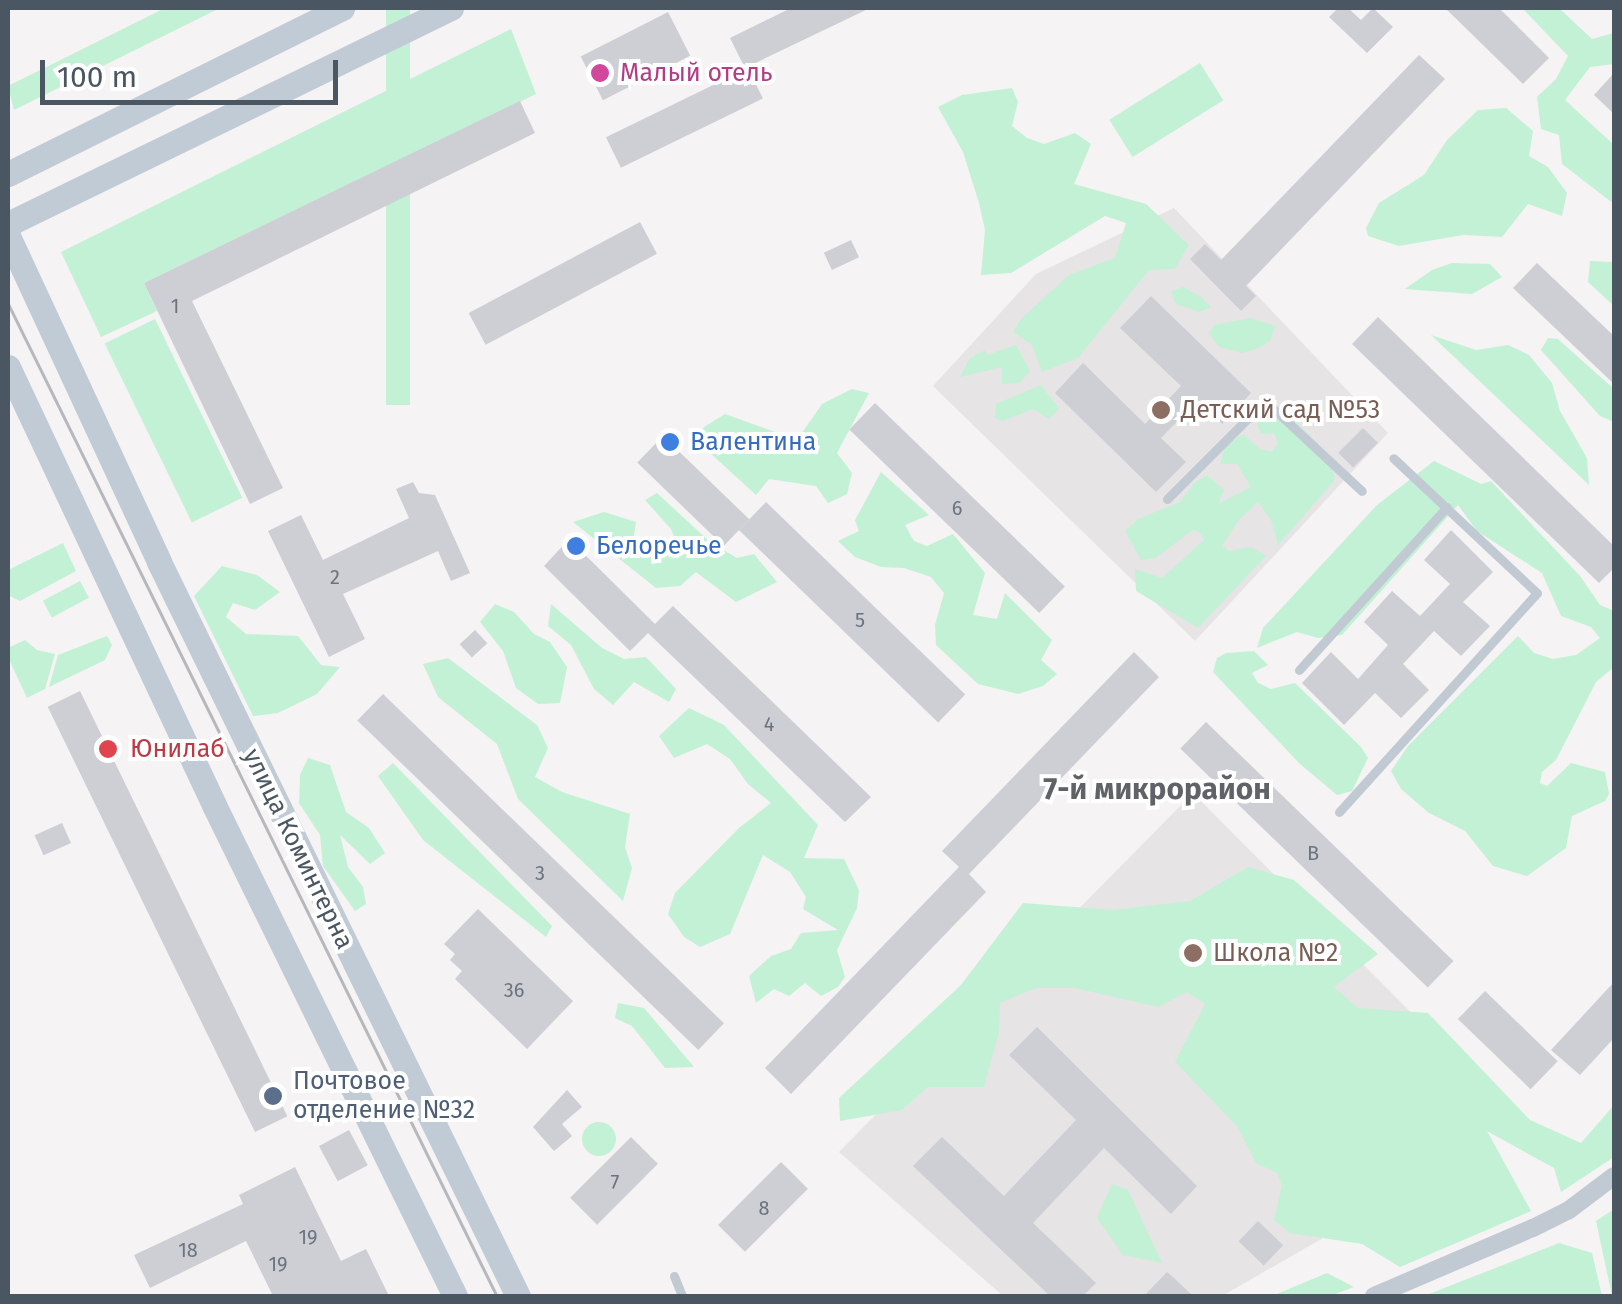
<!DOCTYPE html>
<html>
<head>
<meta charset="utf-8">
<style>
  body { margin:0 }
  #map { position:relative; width:1622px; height:1304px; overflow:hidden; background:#f5f3f3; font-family:"Fira Sans",sans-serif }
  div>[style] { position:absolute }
  .education>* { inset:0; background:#e6e4e5 }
  .green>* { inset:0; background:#c3f1d5; transform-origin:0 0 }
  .round { border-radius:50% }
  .building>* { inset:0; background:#cdcfd5; transform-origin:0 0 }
  .lane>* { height:9px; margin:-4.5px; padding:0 4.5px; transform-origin:4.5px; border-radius:4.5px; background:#c1cad2 }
  .street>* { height:18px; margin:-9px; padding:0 9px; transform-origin:9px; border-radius:9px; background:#c1cad2 }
  .secondary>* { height:25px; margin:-12.5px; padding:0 12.5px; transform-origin:12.5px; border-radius:12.5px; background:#c1cbd6 }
  .tram>* { height:2.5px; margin:-1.25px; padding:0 1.25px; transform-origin:1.25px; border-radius:1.25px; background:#b5b8bd }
  .dots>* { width:28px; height:28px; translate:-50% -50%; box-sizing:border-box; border:5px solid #fff; border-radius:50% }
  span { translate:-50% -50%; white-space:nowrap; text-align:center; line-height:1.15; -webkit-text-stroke:8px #fff; paint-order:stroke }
  .number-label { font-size:20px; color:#6b747e }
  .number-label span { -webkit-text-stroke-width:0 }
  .hotel-label { font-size:25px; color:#b23c85 }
  .left { translate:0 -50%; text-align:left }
  .education-label { font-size:25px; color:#785e54 }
  .shop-label { font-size:25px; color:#366cbe }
  .health-label { font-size:25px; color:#be3a42 }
  .street-label { font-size:25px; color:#4a5661 }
  .service-label { font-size:25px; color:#4e5e75 }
  .quarter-label { font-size:30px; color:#5f6368; font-weight:700 }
  .frame { position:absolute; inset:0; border:10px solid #4a5661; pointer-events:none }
  .scale { position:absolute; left:40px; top:60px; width:298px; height:45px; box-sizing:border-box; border:5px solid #4a5661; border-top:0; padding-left:12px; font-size:30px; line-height:35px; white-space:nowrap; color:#4a5661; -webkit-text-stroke:8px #fff; paint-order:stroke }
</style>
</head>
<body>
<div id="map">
  <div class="education">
    <div style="clip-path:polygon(1174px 208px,1388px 433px,1195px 641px,933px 386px,1036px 274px)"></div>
    <div style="clip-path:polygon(1193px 793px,1490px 1092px,1403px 1192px,1222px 1296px,1003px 1296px,839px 1152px)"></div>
  </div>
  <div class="green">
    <div style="clip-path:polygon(165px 8px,220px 8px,14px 110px,8px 86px)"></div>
    <div style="left:386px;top:8px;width:24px;height:397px"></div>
    <div style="clip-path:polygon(1522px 8px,1559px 8px,1592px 39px,1614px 33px,1614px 64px,1590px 67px,1565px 100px,1614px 145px,1614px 204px,1562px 164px,1559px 135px,1541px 129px,1537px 97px,1556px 79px,1568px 56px)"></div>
    <div style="clip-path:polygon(511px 29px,536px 94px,144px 283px,157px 311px,101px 337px,61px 252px)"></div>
    <div style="left:1200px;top:63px;width:44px;height:107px;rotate:58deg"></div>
    <div style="clip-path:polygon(1012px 88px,1018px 102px,1012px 126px,1027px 138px,1044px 144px,1075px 133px,1091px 144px,1074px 184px,1146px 204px,1189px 245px,1175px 269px,1149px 270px,1078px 358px,1042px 372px,1032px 345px,1013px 332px,1021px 319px,1069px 275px,1115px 258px,1126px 223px,1105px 216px,1011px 273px,981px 275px,985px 230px,979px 203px,963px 152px,938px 107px,962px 95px)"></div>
    <div style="clip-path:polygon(1506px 108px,1533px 131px,1529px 156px,1548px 167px,1567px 193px,1562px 216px,1528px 204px,1502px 237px,1463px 235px,1399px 246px,1368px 236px,1366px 228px,1379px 203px,1424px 175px,1447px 140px,1478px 110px)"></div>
    <div style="clip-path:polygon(1590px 261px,1614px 262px,1614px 306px,1588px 282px)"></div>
    <div style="clip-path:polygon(1452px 263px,1490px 264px,1502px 277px,1472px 294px,1405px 289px,1432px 270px)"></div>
    <div style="clip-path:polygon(1183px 287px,1201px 297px,1211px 307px,1199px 312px,1176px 304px,1171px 291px)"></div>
    <div style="clip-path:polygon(1249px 318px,1276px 326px,1270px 341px,1259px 348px,1242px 353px,1219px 347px,1209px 333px,1214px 325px)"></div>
    <div style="left:155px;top:319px;width:199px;height:56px;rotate:64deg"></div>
    <div style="clip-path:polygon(1431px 335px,1476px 350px,1508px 345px,1529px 355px,1552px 383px,1560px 411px,1587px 458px,1589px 485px)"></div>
    <div style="clip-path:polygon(1548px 338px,1558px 339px,1614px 389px,1614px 422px,1600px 416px,1541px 350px)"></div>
    <div style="clip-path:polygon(1016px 345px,1030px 371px,1019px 383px,1002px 384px,1002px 367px,960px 377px,970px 358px,985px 350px,987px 355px)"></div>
    <div style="clip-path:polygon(1041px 385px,1059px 409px,1049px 419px,1033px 409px,1003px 421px,995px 418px,996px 404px)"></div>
    <div style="clip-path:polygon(852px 389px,869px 393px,837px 453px,852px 473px,847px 494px,828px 503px,816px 486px,769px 479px,756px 495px,696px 440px,704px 427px,725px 414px,797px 440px,822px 404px)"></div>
    <div style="clip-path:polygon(1262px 412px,1295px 421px,1328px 454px,1335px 480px,1278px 545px,1271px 520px,1258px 502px,1239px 520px,1222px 546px,1229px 551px,1251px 547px,1266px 556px,1198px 628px,1136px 591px,1135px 569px,1162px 578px,1204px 540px,1199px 532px,1193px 530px,1155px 558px,1141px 560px,1125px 531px,1138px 519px,1180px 502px,1194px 483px,1207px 475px,1224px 490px,1218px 504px,1251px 487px,1237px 464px,1220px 464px,1225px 447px,1243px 434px,1260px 449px,1272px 452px,1278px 443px,1274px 433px,1261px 434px,1257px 424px)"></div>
    <div style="clip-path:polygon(1434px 461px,1481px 484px,1491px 481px,1580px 576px,1600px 605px,1614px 611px,1614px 667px,1596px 682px,1556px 760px,1542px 772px,1540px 783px,1547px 786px,1571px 763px,1605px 772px,1609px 794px,1605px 801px,1572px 816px,1566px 848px,1527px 876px,1493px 866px,1465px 831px,1429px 813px,1401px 789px,1391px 771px,1408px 746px,1518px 636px,1534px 653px,1553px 659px,1576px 655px,1600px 638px,1591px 627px,1561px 616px,1542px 573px,1477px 531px,1458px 505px,1342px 635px,1318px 638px,1297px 632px,1257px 648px,1263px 628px,1377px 505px)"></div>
    <div style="clip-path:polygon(881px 472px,929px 515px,905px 525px,914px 541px,927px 546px,953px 534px,985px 573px,973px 615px,997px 619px,1005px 593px,1052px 640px,1041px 660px,1057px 674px,1043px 686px,1018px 694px,978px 684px,936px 645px,935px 625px,944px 593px,931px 577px,904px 568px,881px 567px,855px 557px,838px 541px,859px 531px,855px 520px)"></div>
    <div style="clip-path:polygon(657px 493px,710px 542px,737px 558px,754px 554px,777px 582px,736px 602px,696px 572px,680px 586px,656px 588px,573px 522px,604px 512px,636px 522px,633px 542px,650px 537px,659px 548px,679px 549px,671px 529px,645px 500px)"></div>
    <div style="clip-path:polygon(63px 543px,76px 571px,20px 601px,8px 595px,8px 570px)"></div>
    <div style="clip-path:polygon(222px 566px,257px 575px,280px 592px,255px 610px,233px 603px,226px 617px,246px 634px,298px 636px,321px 665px,340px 667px,317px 694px,278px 713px,253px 716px,194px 596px)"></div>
    <div style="left:80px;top:581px;width:19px;height:42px;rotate:62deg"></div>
    <div style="clip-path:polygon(495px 604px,514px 612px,534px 634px,550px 642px,567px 667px,560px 703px,538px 704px,516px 688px,503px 651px,480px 622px)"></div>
    <div style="clip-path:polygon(551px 604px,602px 648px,624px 659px,646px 657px,676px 689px,669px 702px,634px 682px,613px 705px,594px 689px,571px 645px,548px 626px)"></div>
    <div style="clip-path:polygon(107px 636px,112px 645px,105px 660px,49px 687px,58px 655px)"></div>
    <div style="clip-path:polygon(25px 640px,37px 650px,55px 654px,45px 689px,27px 698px,8px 657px,8px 648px)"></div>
    <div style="clip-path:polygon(1254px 651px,1268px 665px,1252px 673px,1258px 683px,1271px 689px,1295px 683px,1361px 747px,1368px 758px,1352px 791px,1337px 795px,1300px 764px,1213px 672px,1217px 658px,1226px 653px)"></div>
    <div style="clip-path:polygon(448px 658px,537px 725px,548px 748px,535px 777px,562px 792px,630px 814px,625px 847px,632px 868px,623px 901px,518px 799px,497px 744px,438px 697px,423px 664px)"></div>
    <div style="clip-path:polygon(689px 708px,724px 725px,818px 825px,804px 858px,844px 859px,859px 890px,857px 908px,837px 950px,845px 977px,838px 987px,821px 996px,805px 983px,789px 996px,774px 989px,756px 1003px,749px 976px,771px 956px,791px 949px,801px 933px,838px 930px,803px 909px,806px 897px,790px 872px,763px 855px,730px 934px,700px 947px,684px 937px,668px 914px,675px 893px,739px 828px,771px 803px,748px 784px,730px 759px,707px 744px,674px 758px,659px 736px)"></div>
    <div style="clip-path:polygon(308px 758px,330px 765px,346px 812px,369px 828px,385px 853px,370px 864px,340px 835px,348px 867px,363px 887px,366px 904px,355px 911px,323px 866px,320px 835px,299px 803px,300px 775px)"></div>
    <div style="clip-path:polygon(393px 763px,552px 926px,546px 937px,423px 840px,378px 776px)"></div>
    <div style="clip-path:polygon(1248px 867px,1294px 880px,1378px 954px,1334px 987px,1358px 1008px,1428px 1013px,1530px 1120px,1581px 1143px,1614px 1105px,1614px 1157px,1561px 1192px,1554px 1168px,1487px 1131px,1531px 1211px,1400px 1267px,1362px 1244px,1290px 1233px,1274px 1220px,1282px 1186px,1277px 1173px,1256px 1163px,1237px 1126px,1175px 1062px,1205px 1004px,1187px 992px,1158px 1007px,1075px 988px,1036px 988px,1000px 1003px,999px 1032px,984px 1087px,928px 1087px,902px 1110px,840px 1121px,839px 1098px,961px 985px,1023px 903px,1113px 910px,1190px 901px)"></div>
    <div style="clip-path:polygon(618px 1003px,644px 1008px,694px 1067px,665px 1068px,632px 1026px,615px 1018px)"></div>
    <div class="round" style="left:582px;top:1122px;width:34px;height:34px"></div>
    <div style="clip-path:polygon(1112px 1184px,1128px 1190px,1162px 1263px,1123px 1255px,1097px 1218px)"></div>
    <div style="clip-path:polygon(1614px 1209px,1614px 1296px,1612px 1296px,1596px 1221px)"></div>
    <div style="clip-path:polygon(1559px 1243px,1592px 1253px,1602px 1296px,1424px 1296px)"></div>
    <div style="clip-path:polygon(1327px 1273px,1354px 1287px,1330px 1296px,1272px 1296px)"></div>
  </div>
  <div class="building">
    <div style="clip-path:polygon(791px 8px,870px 8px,745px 68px,730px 38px)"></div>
    <div style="clip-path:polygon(1338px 8px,1348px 8px,1361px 20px,1373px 8px,1393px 27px,1367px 53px,1329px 17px)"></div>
    <div style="clip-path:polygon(1445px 8px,1499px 8px,1549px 58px,1523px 84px)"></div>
    <div style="left:668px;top:12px;width:49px;height:98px;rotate:63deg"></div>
    <div style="clip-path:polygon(1419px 55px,1445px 79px,1246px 286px,1256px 296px,1241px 311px,1190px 259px,1205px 244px,1221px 260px)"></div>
    <div style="left:748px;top:68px;width:34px;height:158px;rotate:64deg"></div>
    <div style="clip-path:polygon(1614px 73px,1614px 114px,1594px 95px)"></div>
    <div style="clip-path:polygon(520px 101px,535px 133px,192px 301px,283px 488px,250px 504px,144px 283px)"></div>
    <div style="left:640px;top:222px;width:36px;height:194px;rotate:62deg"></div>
    <div style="left:851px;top:240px;width:19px;height:30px;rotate:65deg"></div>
    <div style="clip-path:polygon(1537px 263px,1614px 336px,1614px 384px,1513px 288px)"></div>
    <div style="clip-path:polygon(1151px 296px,1251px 393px,1222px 424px,1198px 400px,1161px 438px,1186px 462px,1156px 492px,1055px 393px,1083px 363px,1145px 424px,1181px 386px,1120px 328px)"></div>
    <div style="clip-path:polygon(1378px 317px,1614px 546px,1614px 568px,1599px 583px,1352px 344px)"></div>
    <div style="left:875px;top:403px;width:264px;height:37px;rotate:44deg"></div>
    <div style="left:1363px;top:428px;width:21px;height:35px;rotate:45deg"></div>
    <div style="left:663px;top:436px;width:120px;height:37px;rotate:44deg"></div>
    <div style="clip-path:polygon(413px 482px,419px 493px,435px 495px,470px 573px,451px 581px,438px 551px,343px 594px,365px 639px,329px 657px,268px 531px,301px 515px,323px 560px,409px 518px,396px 489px)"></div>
    <div style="left:766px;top:502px;width:277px;height:39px;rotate:44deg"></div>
    <div style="clip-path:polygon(1451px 530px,1493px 572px,1463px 602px,1490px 626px,1461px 656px,1434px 631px,1403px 664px,1429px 690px,1401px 718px,1375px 693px,1344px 725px,1302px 683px,1331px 652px,1358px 679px,1388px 645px,1364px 622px,1392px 591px,1420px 616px,1450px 584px,1424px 560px)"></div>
    <div style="clip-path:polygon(569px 539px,655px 624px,673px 606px,871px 797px,845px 822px,648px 633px,630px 651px,544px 566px)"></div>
    <div style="left:475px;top:630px;width:18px;height:21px;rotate:47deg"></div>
    <div style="clip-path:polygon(1134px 652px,1159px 677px,969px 874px,986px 892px,791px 1094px,765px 1068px,959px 867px,942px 851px)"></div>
    <div style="left:80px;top:691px;width:473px;height:36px;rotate:64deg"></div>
    <div style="left:383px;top:694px;width:474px;height:37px;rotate:44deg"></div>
    <div style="left:1206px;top:722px;width:344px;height:37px;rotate:44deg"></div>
    <div style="left:62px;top:823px;width:22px;height:30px;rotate:66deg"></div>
    <div style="clip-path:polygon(478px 909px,573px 1001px,527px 1049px,455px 979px,462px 971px,450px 960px,455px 954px,444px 944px)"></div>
    <div style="clip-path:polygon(1614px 982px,1614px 1038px,1580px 1075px,1551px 1050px)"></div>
    <div style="left:1485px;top:991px;width:101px;height:39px;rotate:44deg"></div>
    <div style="clip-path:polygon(1037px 1027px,1197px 1186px,1171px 1214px,1104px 1148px,1033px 1223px,1096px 1283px,1083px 1296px,1050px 1296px,913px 1166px,942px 1137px,1004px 1196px,1076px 1120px,1009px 1055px)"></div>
    <div style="clip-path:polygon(567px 1090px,582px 1107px,562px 1124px,572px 1136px,554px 1151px,533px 1127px)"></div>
    <div style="left:349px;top:1130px;width:40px;height:34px;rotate:62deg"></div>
    <div style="left:631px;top:1137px;width:38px;height:86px;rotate:45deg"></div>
    <div style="left:781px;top:1162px;width:38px;height:89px;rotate:45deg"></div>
    <div style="clip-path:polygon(295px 1167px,341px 1261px,366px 1249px,389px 1296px,273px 1296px,246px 1241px,150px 1288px,134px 1255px,243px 1204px,239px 1195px)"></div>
    <div style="left:1258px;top:1221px;width:35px;height:28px;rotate:44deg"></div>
    <div style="clip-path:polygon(1167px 1272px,1174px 1278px,1193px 1296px,1144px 1296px)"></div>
  </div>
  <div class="lane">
    <div style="left:1167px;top:499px;width:139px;rotate:-45deg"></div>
    <div style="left:1265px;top:401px;width:132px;rotate:42.9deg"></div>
    <div style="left:1299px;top:670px;width:220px;rotate:-47.8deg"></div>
    <div style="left:1339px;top:812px;width:295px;rotate:-47.9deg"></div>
    <div style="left:1537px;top:593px;width:197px;rotate:-136.8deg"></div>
    <div style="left:674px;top:1276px;width:22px;rotate:68deg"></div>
  </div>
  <div class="street">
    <div style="left:1374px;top:1296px;width:173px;rotate:-23.2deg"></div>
    <div style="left:1533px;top:1228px;width:40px;rotate:-26.6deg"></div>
    <div style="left:1569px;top:1210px;width:56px;rotate:-37.1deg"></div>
  </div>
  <div class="secondary">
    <div style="left:8px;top:174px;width:373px;rotate:-26.4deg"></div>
    <div style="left:8px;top:224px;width:493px;rotate:-26deg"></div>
    <div style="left:8px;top:236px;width:359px;rotate:65.1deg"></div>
    <div style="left:159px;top:562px;width:817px;rotate:63.94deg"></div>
    <div style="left:8px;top:367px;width:484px;rotate:64.8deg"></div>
    <div style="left:214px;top:805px;width:547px;rotate:63.86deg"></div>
  </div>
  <div class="tram">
    <div style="left:8px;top:303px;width:1107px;rotate:63.78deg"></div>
  </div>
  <div class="dots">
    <div style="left:600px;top:73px;background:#d1479c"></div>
    <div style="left:1161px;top:410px;background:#8d6e63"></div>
    <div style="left:670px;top:442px;background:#3f7fe0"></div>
    <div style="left:576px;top:546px;background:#3f7fe0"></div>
    <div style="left:108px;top:749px;background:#e0444e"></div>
    <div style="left:1193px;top:953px;background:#8d6e63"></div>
    <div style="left:273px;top:1096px;background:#5c6f8a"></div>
  </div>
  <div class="number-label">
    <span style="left:175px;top:306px">1</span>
    <span style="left:957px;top:508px">6</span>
    <span style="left:335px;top:577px">2</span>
    <span style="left:860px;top:620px">5</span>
    <span style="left:769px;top:724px">4</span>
    <span style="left:1313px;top:853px">В</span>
    <span style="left:540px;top:873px">3</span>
    <span style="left:514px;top:990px">36</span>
    <span style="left:615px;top:1182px">7</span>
    <span style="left:764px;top:1208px">8</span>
    <span style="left:308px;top:1237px">19</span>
    <span style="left:188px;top:1250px">18</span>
    <span style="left:278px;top:1264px">19</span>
  </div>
  <div class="hotel-label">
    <span class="left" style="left:620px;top:73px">Малый отель</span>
  </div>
  <div class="education-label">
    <span class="left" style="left:1181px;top:410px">Детский сад №53</span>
    <span class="left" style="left:1213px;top:953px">Школа №2</span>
  </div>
  <div class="shop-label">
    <span class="left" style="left:690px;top:442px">Валентина</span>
    <span class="left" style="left:596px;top:546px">Белоречье</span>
  </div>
  <div class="health-label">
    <span class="left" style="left:130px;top:749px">Юнилаб</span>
  </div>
  <div class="street-label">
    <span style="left:298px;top:849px;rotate:64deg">улица Коминтерна</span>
  </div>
  <div class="service-label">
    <span class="left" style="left:293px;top:1096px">Почтовое<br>отделение №32</span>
  </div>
  <div class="quarter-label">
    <span style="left:1157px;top:789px">7-й микрорайон</span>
  </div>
  <div class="frame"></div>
  <div class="scale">100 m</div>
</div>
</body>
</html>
